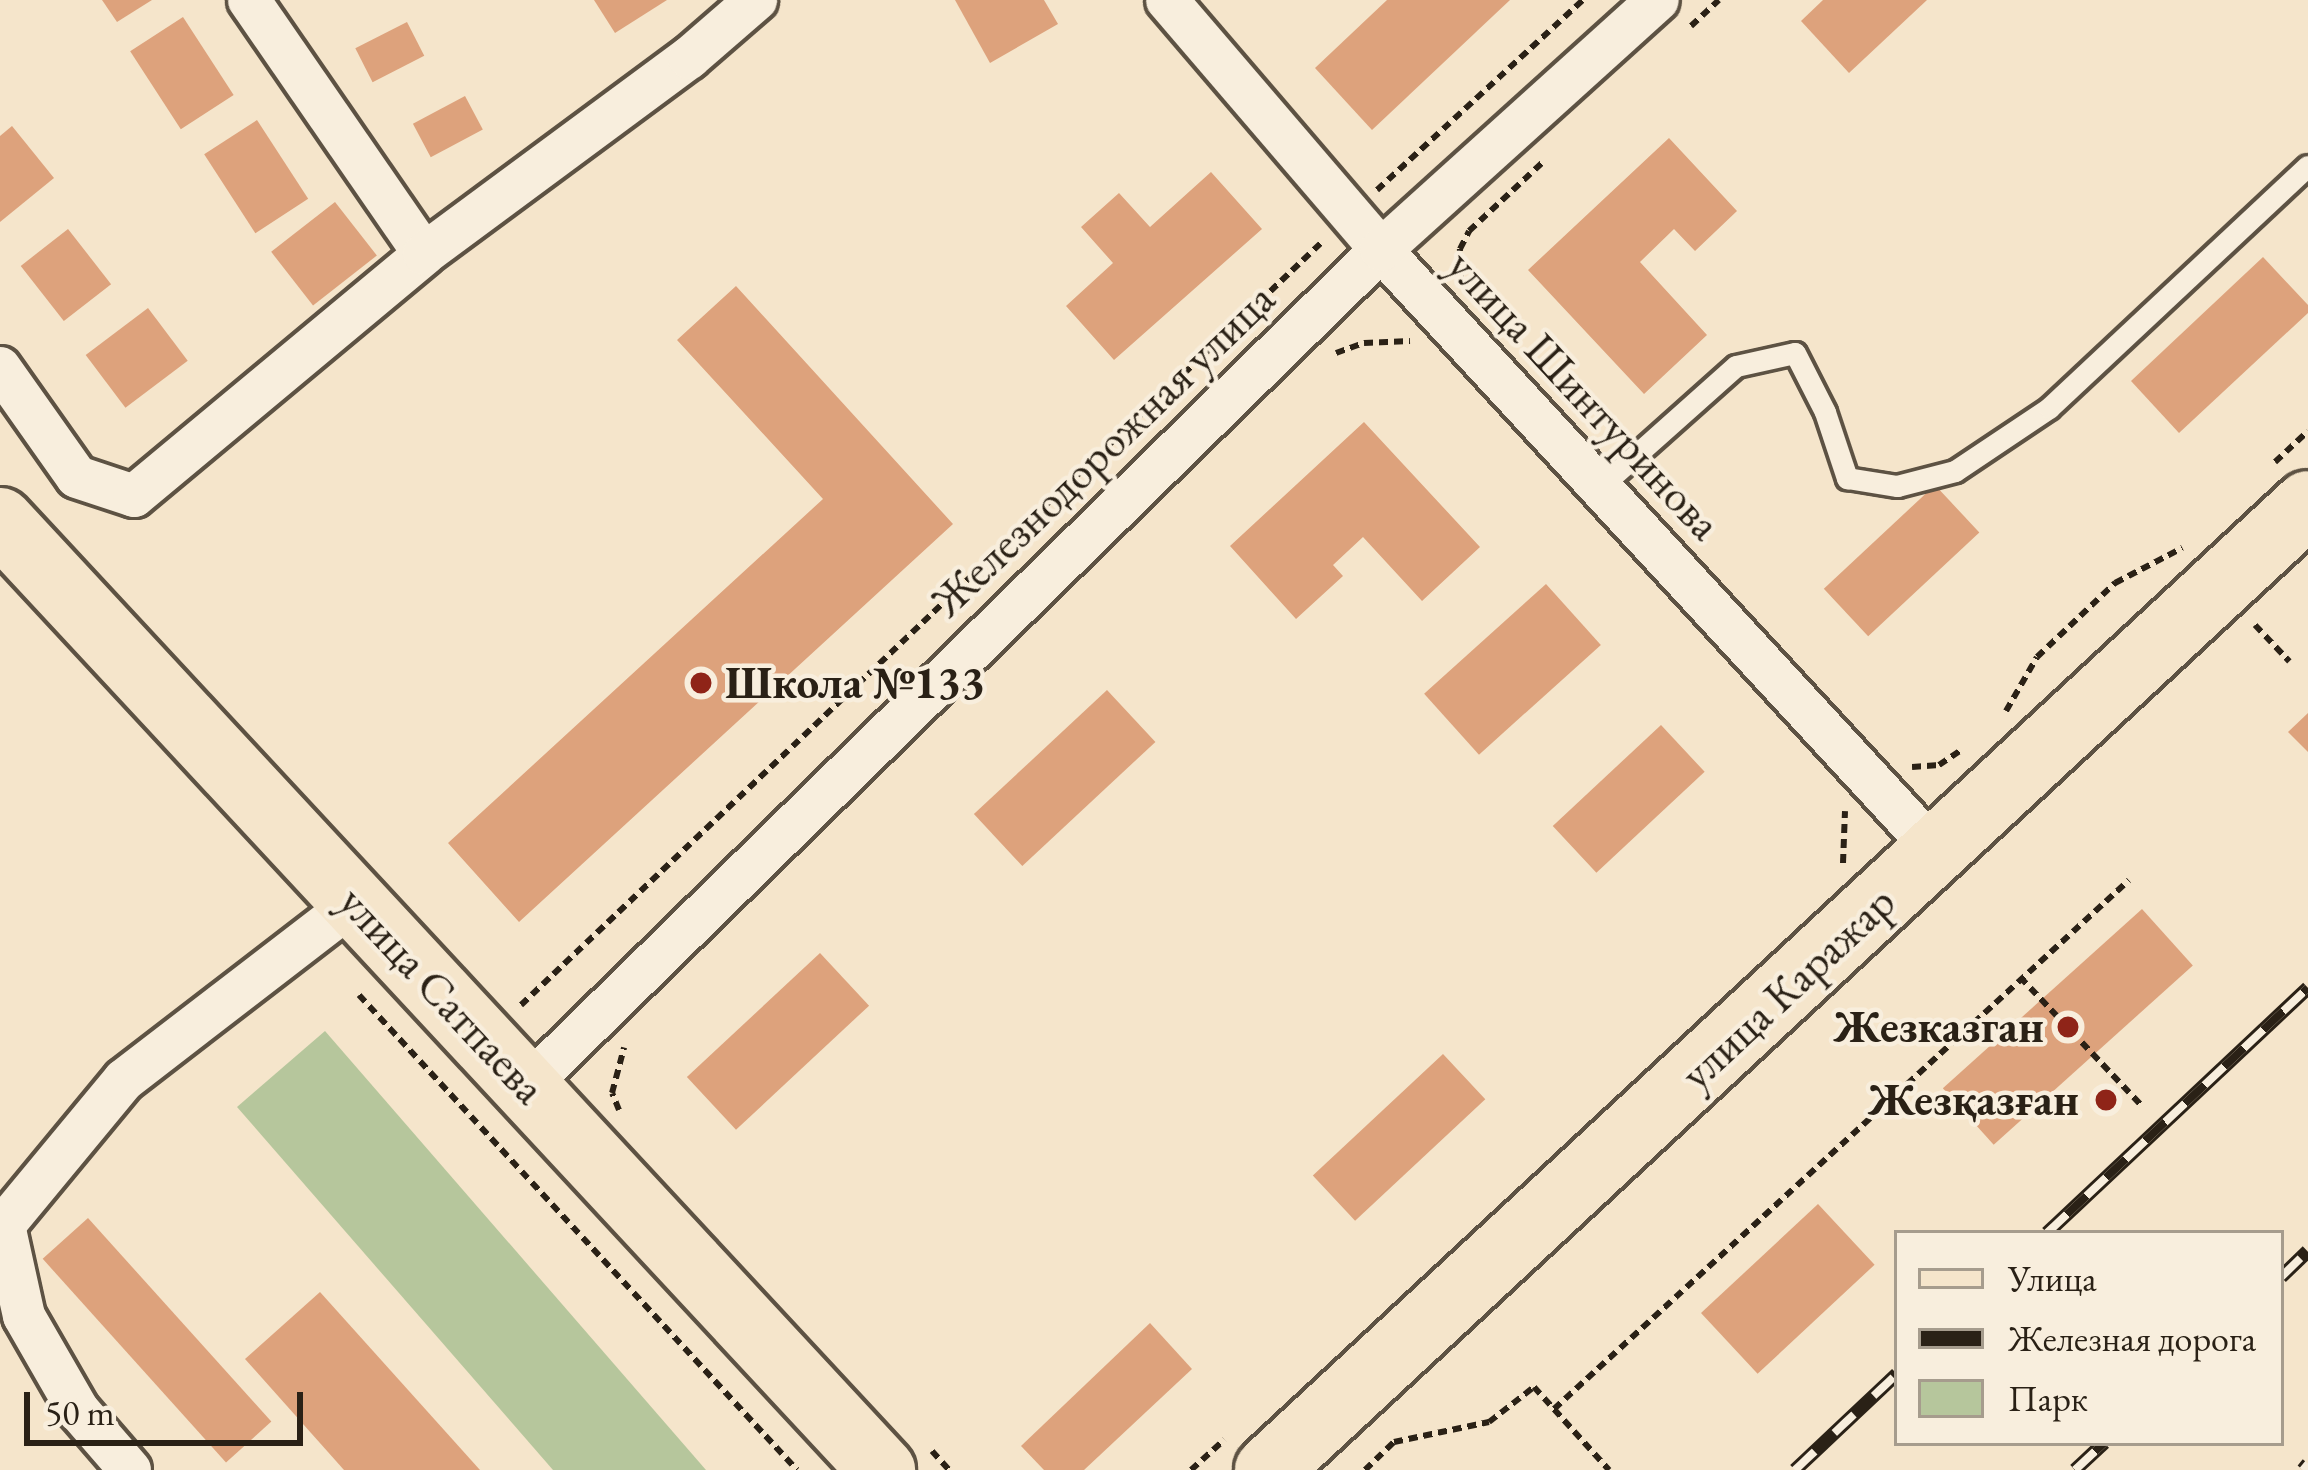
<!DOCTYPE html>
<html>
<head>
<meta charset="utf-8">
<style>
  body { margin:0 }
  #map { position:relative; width:2308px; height:1470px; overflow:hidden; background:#f5e5cb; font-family:"EB Garamond",serif }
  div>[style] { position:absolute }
  .green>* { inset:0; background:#b6c69c }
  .building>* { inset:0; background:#dda27c; transform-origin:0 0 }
  .path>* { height:6px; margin-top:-3px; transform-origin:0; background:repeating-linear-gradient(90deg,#2a2116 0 9px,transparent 0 15px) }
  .roads { filter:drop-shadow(3px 0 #5d5243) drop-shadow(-3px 0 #5d5243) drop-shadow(0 3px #5d5243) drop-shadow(0 -3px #5d5243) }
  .service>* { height:21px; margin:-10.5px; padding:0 10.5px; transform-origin:10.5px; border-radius:10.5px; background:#f8eedd }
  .minor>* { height:42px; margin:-21px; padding:0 21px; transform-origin:21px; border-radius:21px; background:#f8eedd }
  .primary>* { height:66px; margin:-33px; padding:0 33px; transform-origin:33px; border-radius:33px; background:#f5e5cb }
  .rail>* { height:14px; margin-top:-7px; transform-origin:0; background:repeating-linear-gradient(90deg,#f8eedd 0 27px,#2a2116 0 54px); box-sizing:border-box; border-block:3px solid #2a2116 }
  .dots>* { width:33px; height:33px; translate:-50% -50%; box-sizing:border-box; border:6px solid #f8eedd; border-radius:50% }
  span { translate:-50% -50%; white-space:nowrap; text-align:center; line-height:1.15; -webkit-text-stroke:9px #f8eedd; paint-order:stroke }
  .street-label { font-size:45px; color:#2a2116 }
  .poi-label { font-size:45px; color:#2a2116; font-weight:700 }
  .left { translate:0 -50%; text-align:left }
  .right { translate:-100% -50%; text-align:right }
  .legend { position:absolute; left:1894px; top:1230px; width:390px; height:216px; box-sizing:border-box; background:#f8eedd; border:3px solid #a69c8d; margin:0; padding:15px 21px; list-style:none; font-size:36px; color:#2a2116 }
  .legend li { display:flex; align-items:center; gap:24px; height:60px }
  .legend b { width:60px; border:3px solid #a69c8d }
  .scale { position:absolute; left:24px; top:1392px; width:279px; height:54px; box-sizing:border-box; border:6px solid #2a2116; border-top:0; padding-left:15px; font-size:36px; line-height:42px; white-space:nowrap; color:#2a2116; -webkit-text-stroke:9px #f8eedd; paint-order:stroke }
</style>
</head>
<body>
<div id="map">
  <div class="green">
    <div style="clip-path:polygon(325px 1031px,706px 1470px,553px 1470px,237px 1107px)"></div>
  </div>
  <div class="building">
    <div style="clip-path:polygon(102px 0,152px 0,117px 22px)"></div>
    <div style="clip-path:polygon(594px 0,667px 0,615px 33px)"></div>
    <div style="clip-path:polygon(955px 0,1044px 0,1058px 24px,990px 63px)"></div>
    <div style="clip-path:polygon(1387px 0,1510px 0,1372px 130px,1315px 68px)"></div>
    <div style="clip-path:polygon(1823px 0,1927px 0,1849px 73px,1801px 21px)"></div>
    <div style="left:183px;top:17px;width:93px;height:63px;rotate:57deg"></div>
    <div style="left:407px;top:22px;width:38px;height:58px;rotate:63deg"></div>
    <div style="left:465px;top:96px;width:38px;height:59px;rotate:62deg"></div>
    <div style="left:257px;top:120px;width:94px;height:63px;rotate:57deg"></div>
    <div style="clip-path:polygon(12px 126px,54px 178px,0 222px,0 136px)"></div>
    <div style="clip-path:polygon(1669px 138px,1737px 211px,1695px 251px,1674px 229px,1640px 262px,1707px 335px,1644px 394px,1528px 270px)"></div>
    <div style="clip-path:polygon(1211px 172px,1262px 229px,1114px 360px,1066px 306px,1113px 263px,1081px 227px,1119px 193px,1150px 227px)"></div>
    <div style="left:335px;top:202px;width:68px;height:81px;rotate:52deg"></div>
    <div style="left:68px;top:229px;width:70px;height:60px;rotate:52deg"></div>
    <div style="clip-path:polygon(2263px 257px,2308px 305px,2308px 313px,2179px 433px,2131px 381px)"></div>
    <div style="clip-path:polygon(736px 286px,953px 524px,519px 922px,448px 843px,823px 499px,677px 340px)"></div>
    <div style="left:148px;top:308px;width:66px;height:78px;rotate:53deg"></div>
    <div style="clip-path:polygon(1364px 422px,1480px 547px,1422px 601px,1363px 537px,1333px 565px,1343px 576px,1296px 619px,1230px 546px)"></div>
    <div style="left:1935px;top:485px;width:65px;height:152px;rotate:47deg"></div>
    <div style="left:1546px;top:584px;width:82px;height:164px;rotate:48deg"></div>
    <div style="left:1107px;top:690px;width:71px;height:182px;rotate:47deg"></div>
    <div style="clip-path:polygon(2308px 713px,2308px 752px,2288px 732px)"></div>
    <div style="left:1661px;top:725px;width:64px;height:148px;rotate:47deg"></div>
    <div style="left:2142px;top:909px;width:76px;height:268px;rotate:48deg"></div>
    <div style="left:820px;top:953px;width:72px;height:182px;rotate:47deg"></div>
    <div style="left:1443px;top:1054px;width:62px;height:178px;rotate:47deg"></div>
    <div style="left:1818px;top:1204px;width:83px;height:160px;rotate:47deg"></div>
    <div style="left:88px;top:1218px;width:274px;height:61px;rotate:48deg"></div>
    <div style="clip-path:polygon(320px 1292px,480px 1470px,344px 1470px,245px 1359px)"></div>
    <div style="clip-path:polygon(1150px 1323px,1192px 1369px,1084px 1470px,1044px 1470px,1021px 1446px)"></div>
  </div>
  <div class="path">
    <div style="left:1691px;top:26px;width:38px;rotate:-43deg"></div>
    <div style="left:1377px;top:190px;width:280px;rotate:-42.7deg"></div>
    <div style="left:1461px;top:281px;width:32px;rotate:-92deg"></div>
    <div style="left:1460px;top:249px;width:20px;rotate:-63deg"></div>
    <div style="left:1469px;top:231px;width:103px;rotate:-43deg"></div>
    <div style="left:1336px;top:353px;width:30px;rotate:-20deg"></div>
    <div style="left:1364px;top:343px;width:46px;rotate:-2.5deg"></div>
    <div style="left:2275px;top:462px;width:45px;rotate:-43.2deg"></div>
    <div style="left:2255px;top:625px;width:50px;rotate:46.6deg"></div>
    <div style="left:2006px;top:711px;width:62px;rotate:-60.1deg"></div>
    <div style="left:2037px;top:657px;width:108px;rotate:-43.5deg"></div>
    <div style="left:2115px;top:583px;width:76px;rotate:-27.6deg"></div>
    <div style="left:1912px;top:767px;width:27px;rotate:-4deg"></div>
    <div style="left:1939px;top:765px;width:25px;rotate:-34deg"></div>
    <div style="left:1843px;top:863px;width:52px;rotate:-87.8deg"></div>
    <div style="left:2020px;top:977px;width:176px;rotate:46.6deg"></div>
    <div style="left:359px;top:995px;width:646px;rotate:47.32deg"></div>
    <div style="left:521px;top:1005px;width:1109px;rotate:-43.61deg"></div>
    <div style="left:619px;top:1110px;width:18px;rotate:-112deg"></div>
    <div style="left:612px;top:1093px;width:47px;rotate:-75.1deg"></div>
    <div style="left:1554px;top:1409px;width:781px;rotate:-42.61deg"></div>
    <div style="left:932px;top:1451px;width:25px;rotate:48deg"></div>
    <div style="left:1191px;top:1470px;width:45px;rotate:-42.3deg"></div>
    <div style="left:1365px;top:1470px;width:40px;rotate:-44deg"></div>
    <div style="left:1394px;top:1442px;width:97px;rotate:-11.9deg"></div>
    <div style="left:1489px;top:1422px;width:57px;rotate:-37.9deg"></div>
    <div style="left:1534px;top:1387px;width:112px;rotate:47.9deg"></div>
  </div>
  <div class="roads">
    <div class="service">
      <div style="left:1600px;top:487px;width:182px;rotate:-41.7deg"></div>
      <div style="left:1736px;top:366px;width:60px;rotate:-12.4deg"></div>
      <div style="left:1795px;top:353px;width:66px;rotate:63deg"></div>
      <div style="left:1825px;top:412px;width:70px;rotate:71.6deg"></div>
      <div style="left:1847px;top:478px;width:51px;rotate:9.1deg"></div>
      <div style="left:1897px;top:486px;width:60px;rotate:-14.5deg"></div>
      <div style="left:1955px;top:471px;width:113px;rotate:-33.8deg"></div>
      <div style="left:2049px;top:408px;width:354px;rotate:-43.1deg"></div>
    </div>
    <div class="minor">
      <div style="left:249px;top:0;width:308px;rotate:55.4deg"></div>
      <div style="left:1167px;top:0;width:329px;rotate:49.4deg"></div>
      <div style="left:1381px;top:250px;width:818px;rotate:47.28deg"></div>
      <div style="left:0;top:368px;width:133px;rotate:54.8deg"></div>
      <div style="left:77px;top:477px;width:60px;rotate:18.4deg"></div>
      <div style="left:134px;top:496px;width:378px;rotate:-39.8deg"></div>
      <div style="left:424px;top:254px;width:330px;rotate:-36.5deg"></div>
      <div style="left:689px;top:58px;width:89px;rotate:-40.9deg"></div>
      <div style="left:527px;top:1086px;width:1195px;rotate:-44.39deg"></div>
      <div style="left:1381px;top:250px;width:373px;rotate:-42.1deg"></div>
      <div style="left:130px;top:1470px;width:79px;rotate:-130.9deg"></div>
      <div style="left:78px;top:1410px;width:108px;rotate:-119.9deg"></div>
      <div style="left:24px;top:1316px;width:93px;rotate:-102.4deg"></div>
      <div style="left:4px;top:1225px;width:188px;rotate:-50.4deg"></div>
      <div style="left:124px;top:1080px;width:292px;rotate:-37.6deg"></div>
    </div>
    <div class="primary">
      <div style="left:0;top:521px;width:1296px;rotate:47.1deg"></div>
      <div style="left:1268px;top:1470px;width:1419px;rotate:-42.89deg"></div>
    </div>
  </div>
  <div class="rail">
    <div style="left:2047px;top:1233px;width:358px;rotate:-43.2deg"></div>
    <div style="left:2281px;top:1277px;width:37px;rotate:-44deg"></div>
    <div style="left:1795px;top:1470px;width:140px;rotate:-43.3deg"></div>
    <div style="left:2075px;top:1470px;width:40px;rotate:-43deg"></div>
    <div style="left:2303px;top:1470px;width:8px;rotate:-50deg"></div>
  </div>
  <div class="dots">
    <div style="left:701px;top:683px;background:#8f2418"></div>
    <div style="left:2068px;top:1027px;background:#8f2418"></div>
    <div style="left:2106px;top:1100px;background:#8f2418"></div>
  </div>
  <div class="street-label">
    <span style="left:1584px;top:395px;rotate:47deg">улица Шинтуринова</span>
    <span style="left:1103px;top:450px;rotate:-44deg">Железнодорожная улица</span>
    <span style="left:1788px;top:988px;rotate:-43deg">улица Каражар</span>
    <span style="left:442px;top:995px;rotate:47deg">улица Сатпаева</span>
  </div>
  <div class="poi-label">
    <span class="left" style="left:725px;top:683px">Школа №133</span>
    <span class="right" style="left:2044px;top:1027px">Жезказган</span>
    <span class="right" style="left:2079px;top:1100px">Жезқазған</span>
  </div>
  <ul class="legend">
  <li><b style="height:15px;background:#f5e5cb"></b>Улица</li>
  <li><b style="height:15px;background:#2a2116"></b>Железная дорога</li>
  <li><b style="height:33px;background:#b6c69c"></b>Парк</li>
  </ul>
  <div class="scale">50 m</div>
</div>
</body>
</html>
